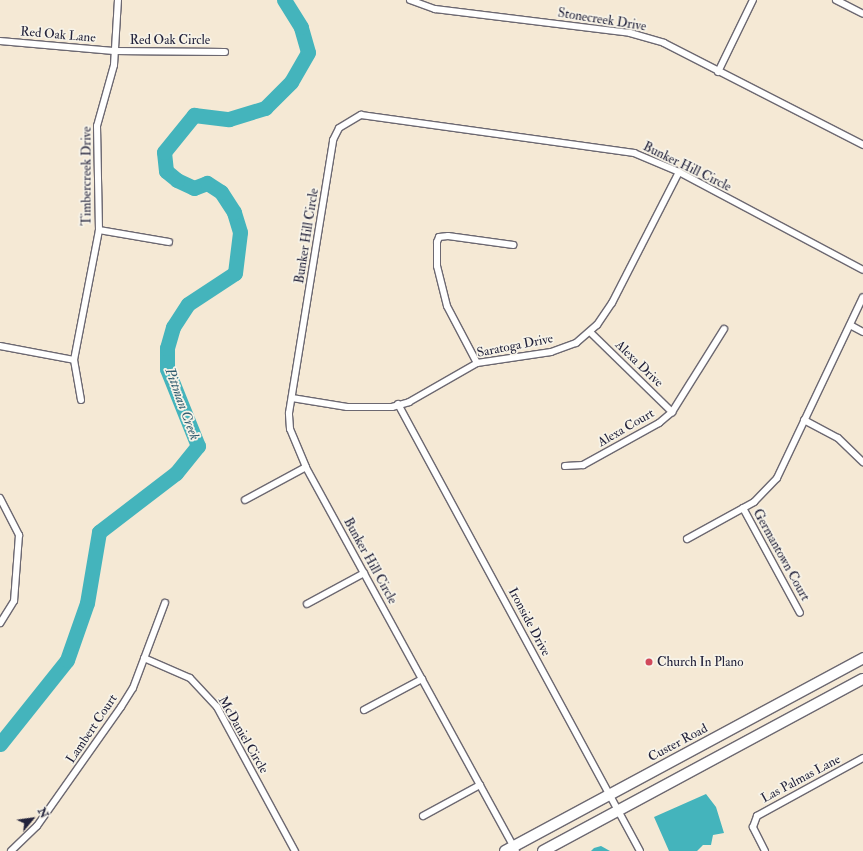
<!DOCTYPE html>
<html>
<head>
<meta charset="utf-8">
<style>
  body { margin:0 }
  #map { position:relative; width:863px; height:851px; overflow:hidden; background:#f5e9d5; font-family:"IM FELL Double Pica",serif }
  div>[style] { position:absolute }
  .water>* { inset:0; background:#44b4bc }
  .river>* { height:15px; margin:-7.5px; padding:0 7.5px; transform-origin:7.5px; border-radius:7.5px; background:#44b4bc }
  .roads { filter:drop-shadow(1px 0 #6c6871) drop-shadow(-1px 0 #6c6871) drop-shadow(0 1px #6c6871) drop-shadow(0 -1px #6c6871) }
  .street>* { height:6px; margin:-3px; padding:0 3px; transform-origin:3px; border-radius:3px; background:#fff }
  .primary>* { height:10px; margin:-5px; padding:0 5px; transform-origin:5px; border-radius:5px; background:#fff }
  .dots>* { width:11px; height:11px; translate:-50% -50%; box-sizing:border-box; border:2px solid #f7f3e8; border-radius:50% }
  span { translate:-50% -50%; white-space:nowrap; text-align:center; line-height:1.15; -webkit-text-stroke:3.5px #f7f3e8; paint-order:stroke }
  .street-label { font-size:13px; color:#22223b }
  .poi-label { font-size:13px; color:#22223b }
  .left { translate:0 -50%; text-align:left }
  .water-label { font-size:14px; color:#305c6f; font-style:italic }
  .north { position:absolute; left:12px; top:799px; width:40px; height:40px; -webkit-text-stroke:3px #f7f3e8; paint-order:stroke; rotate:61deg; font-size:11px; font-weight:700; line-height:16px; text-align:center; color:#22223b }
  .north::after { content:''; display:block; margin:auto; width:14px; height:18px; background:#22223b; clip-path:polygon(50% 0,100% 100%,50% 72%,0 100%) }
</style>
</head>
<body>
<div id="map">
  <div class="water">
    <div style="clip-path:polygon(706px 794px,716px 807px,724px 833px,713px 835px,711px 845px,703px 845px,697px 851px,669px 851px,654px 817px)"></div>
    <div style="clip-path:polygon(601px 846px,610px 851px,591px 851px,594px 848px)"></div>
  </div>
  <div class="river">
    <div style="left:0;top:744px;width:107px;rotate:-51.4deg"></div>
    <div style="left:67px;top:660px;width:60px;rotate:-70.7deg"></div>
    <div style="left:87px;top:603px;width:72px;rotate:-80.4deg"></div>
    <div style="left:99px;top:532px;width:97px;rotate:-37.5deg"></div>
    <div style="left:176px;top:473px;width:35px;rotate:-51deg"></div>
    <div style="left:198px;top:446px;width:83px;rotate:-111.9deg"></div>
    <div style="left:167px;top:369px;width:21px;rotate:-90deg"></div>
    <div style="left:167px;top:348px;width:22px;rotate:-74deg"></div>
    <div style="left:173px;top:327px;width:27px;rotate:-57deg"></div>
    <div style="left:188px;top:304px;width:56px;rotate:-33.4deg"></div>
    <div style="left:235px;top:273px;width:41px;rotate:-83deg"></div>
    <div style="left:240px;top:232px;width:21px;rotate:-107deg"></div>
    <div style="left:234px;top:212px;width:24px;rotate:-123deg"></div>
    <div style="left:221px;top:192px;width:17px;rotate:-147deg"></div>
    <div style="left:207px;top:183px;width:14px;rotate:159deg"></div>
    <div style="left:194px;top:188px;width:19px;rotate:-155deg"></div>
    <div style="left:177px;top:180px;width:14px;rotate:-141deg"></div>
    <div style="left:166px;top:171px;width:19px;rotate:-96deg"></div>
    <div style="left:164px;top:152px;width:48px;rotate:-51deg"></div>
    <div style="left:194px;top:115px;width:35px;rotate:7deg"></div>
    <div style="left:229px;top:119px;width:38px;rotate:-17deg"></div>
    <div style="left:265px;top:108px;width:37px;rotate:-45deg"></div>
    <div style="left:291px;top:82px;width:34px;rotate:-60deg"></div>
    <div style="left:308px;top:52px;width:26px;rotate:-106deg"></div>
    <div style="left:301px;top:27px;width:32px;rotate:-122deg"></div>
  </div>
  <div class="roads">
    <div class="street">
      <div style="left:410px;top:0;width:27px;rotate:20deg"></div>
      <div style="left:435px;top:9px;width:196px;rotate:7deg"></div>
      <div style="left:630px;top:33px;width:35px;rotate:16deg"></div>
      <div style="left:664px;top:43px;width:224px;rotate:27.1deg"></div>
      <div style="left:836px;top:0;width:30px;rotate:27deg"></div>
      <div style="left:0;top:41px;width:114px;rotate:5deg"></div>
      <div style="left:114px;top:51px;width:111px;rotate:0.5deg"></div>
      <div style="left:718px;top:72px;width:80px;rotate:-64.1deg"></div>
      <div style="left:99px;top:230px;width:71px;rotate:9.7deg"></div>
      <div style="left:850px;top:325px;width:15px;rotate:28deg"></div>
      <div style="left:590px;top:332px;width:115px;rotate:44.3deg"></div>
      <div style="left:0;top:346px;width:75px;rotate:10.7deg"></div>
      <div style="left:477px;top:363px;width:64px;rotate:-117.8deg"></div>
      <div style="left:447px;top:306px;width:41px;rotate:-104deg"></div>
      <div style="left:437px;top:266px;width:24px;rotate:-90deg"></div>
      <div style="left:437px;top:242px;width:5px;rotate:-68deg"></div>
      <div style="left:439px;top:237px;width:9px;rotate:-6deg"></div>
      <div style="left:448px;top:236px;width:66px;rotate:7.9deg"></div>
      <div style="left:292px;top:398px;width:56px;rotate:9.3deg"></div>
      <div style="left:347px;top:407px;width:45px"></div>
      <div style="left:392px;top:407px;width:18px;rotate:-16deg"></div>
      <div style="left:409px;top:402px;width:78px;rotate:-29.8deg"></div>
      <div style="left:477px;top:363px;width:75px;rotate:-8.5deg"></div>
      <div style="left:551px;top:352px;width:27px;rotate:-20deg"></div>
      <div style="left:576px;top:343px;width:28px;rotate:-41deg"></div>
      <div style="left:597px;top:325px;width:27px;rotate:-56deg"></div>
      <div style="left:612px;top:303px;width:147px;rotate:-62.9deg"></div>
      <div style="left:81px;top:400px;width:41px;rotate:-99.9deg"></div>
      <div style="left:74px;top:360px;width:132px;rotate:-79.1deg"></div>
      <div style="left:99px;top:230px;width:104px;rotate:-91.1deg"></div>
      <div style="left:97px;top:126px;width:63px;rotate:-74.4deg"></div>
      <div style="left:114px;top:65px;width:65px;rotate:-86.5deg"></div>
      <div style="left:398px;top:404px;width:508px;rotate:61.57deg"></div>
      <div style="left:804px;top:420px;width:38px;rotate:28deg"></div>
      <div style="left:838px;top:438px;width:35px;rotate:44deg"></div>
      <div style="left:565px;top:466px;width:18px;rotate:-3deg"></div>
      <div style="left:583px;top:465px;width:87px;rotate:-28.9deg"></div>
      <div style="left:659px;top:423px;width:17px;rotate:-40deg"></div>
      <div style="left:672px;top:412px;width:98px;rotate:-57.9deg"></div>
      <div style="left:0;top:498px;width:42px;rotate:62.8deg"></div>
      <div style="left:19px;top:535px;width:66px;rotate:94.3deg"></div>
      <div style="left:14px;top:601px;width:26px;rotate:122deg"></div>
      <div style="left:245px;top:500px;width:69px;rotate:-28.4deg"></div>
      <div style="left:743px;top:508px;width:119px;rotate:61.5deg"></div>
      <div style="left:687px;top:539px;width:77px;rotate:-28.9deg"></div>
      <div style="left:754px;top:502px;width:33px;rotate:-46deg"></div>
      <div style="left:777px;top:478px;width:200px;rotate:-64.6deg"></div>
      <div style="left:307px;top:604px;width:65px;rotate:-28.5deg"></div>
      <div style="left:144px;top:658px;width:50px;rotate:23.5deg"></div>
      <div style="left:190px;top:678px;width:40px;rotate:47deg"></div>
      <div style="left:217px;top:707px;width:164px;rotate:61.6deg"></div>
      <div style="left:364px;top:710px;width:66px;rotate:-28.1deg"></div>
      <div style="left:423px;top:816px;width:65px;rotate:-28.5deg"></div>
      <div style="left:11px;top:851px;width:36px;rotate:-44deg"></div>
      <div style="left:37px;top:826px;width:146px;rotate:-54.8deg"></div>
      <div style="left:121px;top:707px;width:22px;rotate:-58deg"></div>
      <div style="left:133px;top:688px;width:91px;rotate:-69.4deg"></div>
      <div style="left:516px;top:851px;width:438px;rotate:-118.7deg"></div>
      <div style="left:306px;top:467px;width:41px;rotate:-112.8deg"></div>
      <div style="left:290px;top:429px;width:16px;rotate:-94deg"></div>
      <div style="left:289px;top:413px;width:277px;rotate:-80.8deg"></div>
      <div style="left:333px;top:140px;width:13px;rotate:-63deg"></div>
      <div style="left:339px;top:128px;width:26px;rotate:-31deg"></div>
      <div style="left:361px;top:115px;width:276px;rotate:7.9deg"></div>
      <div style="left:634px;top:153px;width:49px;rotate:22.9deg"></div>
      <div style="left:679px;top:172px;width:208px;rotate:28deg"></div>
      <div style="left:765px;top:851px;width:27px;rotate:-117deg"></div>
      <div style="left:753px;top:827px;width:12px;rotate:-70deg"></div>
      <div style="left:757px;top:816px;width:121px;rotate:-28.7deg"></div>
    </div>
    <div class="primary">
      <div style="left:505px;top:851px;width:407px;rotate:-28.3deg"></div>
      <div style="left:543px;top:851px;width:363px;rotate:-28.3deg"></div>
    </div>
  </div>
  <div class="dots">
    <div style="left:649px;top:662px;background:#d1495b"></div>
  </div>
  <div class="street-label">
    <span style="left:602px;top:20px;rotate:9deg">Stonecreek Drive</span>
    <span style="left:58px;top:35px;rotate:5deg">Red Oak Lane</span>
    <span style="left:170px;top:40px">Red Oak Circle</span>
    <span style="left:687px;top:167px;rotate:26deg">Bunker Hill Circle</span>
    <span style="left:87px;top:176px;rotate:-90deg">Timbercreek Drive</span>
    <span style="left:307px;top:236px;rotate:-81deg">Bunker Hill Circle</span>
    <span style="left:515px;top:346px;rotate:-11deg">Saratoga Drive</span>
    <span style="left:639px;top:364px;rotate:44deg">Alexa Drive</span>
    <span style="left:626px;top:428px;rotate:-30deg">Alexa Court</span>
    <span style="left:781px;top:555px;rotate:61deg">Germantown Court</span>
    <span style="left:370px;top:561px;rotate:61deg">Bunker Hill Circle</span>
    <span style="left:529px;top:622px;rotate:62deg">Ironside Drive</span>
    <span style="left:92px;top:729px;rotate:-56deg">Lambert Court</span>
    <span style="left:243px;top:735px;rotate:60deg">McDaniel Circle</span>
    <span style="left:678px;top:743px;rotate:-28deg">Custer Road</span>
    <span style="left:801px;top:779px;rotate:-28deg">Las Palmas Lane</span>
  </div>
  <div class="poi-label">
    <span class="left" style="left:657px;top:662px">Church In Plano</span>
  </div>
  <div class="water-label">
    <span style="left:182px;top:404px;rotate:70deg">Pittman Creek</span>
  </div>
  <div class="north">N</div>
</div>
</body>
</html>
